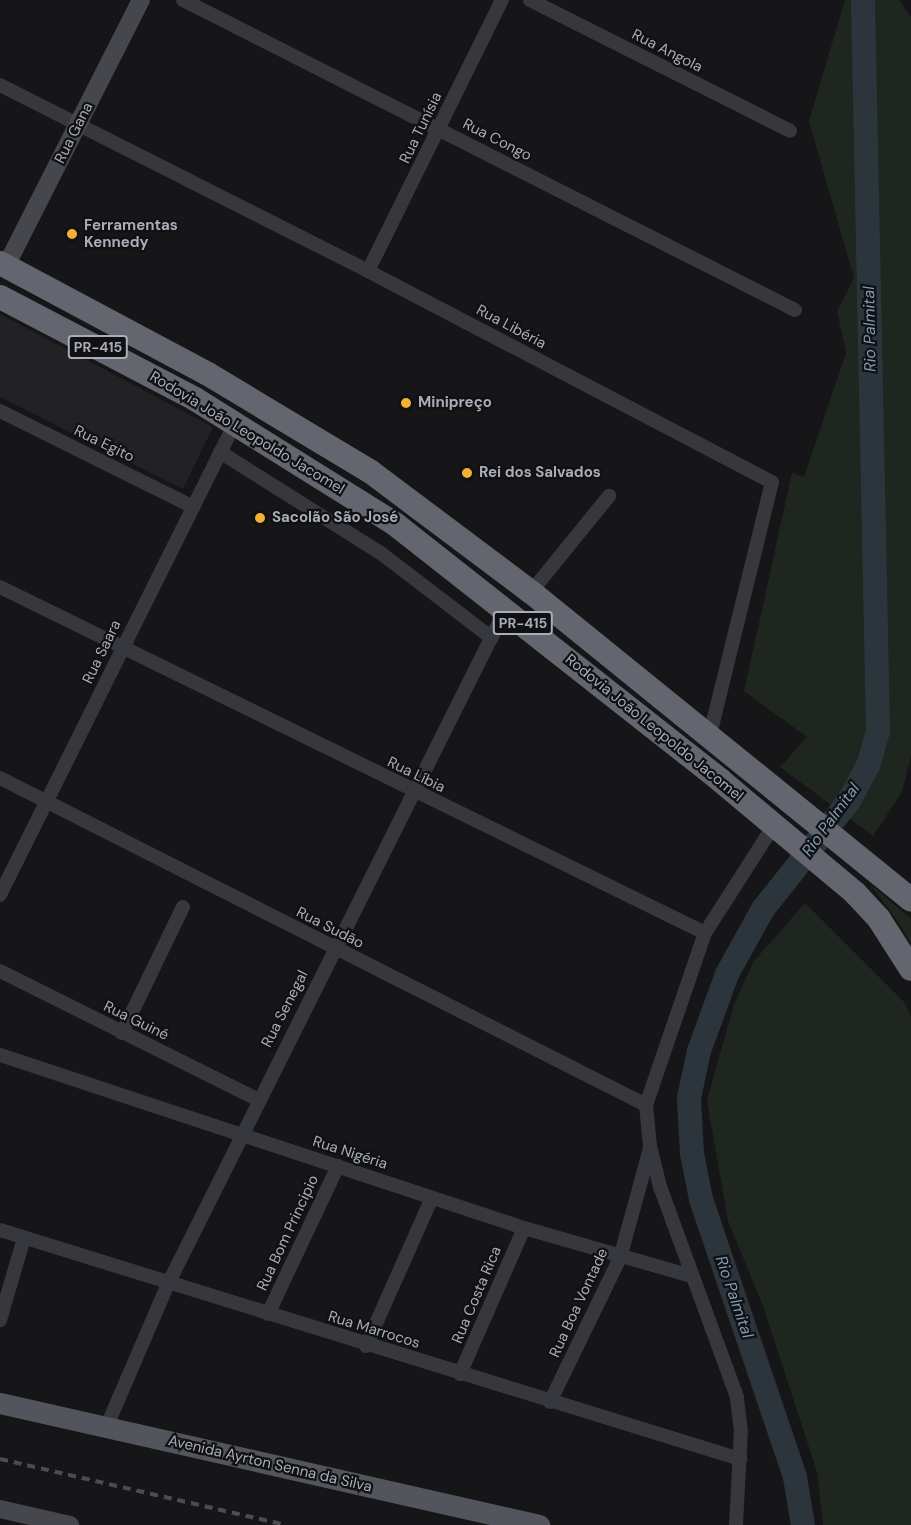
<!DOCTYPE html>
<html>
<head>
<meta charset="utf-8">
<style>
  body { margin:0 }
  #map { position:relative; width:911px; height:1525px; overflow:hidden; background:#161618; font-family:"DM Sans",sans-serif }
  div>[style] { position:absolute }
  .built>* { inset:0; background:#222225 }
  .green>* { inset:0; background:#1e261f }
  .river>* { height:24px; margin:-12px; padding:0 12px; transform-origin:12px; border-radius:12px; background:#2c353c }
  .street>* { height:14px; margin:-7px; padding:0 7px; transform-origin:7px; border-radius:7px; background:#37383d }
  .secondary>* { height:18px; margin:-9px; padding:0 9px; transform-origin:9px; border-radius:9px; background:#45474d }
  .primary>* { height:21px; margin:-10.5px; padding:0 10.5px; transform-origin:10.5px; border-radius:10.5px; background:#53555c }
  .highway>* { height:24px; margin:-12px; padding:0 12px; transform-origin:12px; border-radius:12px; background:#63666e }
  .rail>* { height:4px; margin-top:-2px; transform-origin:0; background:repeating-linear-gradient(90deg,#4a4c52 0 8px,transparent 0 14px) }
  .dots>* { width:16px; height:16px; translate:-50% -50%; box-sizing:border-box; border:3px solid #111113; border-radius:50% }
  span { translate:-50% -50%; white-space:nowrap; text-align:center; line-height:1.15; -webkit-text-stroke:4.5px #111113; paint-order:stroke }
  .shield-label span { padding:2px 4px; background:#111113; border:2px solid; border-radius:4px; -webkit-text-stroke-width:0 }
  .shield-label { font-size:14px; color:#a8adb8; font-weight:700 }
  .street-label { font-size:15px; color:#a8adb8 }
  .poi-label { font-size:15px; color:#a8adb8; font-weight:700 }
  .left { translate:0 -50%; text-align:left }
  .water-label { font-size:16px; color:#7f9bb3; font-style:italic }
</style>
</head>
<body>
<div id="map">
  <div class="built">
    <div style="clip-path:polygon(0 314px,213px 427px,183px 489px,0 397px)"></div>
  </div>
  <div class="green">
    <div style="clip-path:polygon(845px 0,899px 0,911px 17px,911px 756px,902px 792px,873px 836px,780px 767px,807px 737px,744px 691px,792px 473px,804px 477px,846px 353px,837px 311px,854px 278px,809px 121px)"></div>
    <div style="clip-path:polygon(870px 884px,911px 919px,911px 944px,897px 920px)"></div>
    <div style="clip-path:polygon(805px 903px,905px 1003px,911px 1016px,911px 1525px,823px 1525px,817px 1472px,763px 1306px,728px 1221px,707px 1101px,734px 1004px,754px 961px)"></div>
  </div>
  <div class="river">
    <div style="left:803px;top:1525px;width:49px;rotate:-99.5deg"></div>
    <div style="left:795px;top:1477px;width:293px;rotate:-108.7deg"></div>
    <div style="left:701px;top:1199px;width:46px;rotate:-101.3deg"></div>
    <div style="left:692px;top:1154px;width:56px;rotate:-93.1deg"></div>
    <div style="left:689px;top:1098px;width:48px;rotate:-78deg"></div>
    <div style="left:699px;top:1051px;width:82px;rotate:-70deg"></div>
    <div style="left:727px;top:974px;width:74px;rotate:-61deg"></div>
    <div style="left:763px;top:909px;width:138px;rotate:-51.5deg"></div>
    <div style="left:849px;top:801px;width:40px;rotate:-62deg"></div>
    <div style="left:868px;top:766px;width:37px;rotate:-74deg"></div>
    <div style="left:878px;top:730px;width:730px;rotate:-91.18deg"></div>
  </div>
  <div class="street">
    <div style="left:183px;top:0;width:686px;rotate:26.86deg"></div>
    <div style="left:530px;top:0;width:291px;rotate:26.7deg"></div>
    <div style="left:0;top:85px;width:412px;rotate:26.8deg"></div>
    <div style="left:368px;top:271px;width:456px;rotate:27.6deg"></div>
    <div style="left:772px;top:482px;width:260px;rotate:103.8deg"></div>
    <div style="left:368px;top:271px;width:302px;rotate:-63.7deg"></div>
    <div style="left:0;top:411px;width:216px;rotate:26.4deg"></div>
    <div style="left:220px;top:452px;width:191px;rotate:32.2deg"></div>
    <div style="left:382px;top:554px;width:138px;rotate:37.4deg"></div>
    <div style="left:0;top:587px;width:785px;rotate:26.14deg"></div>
    <div style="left:531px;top:592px;width:124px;rotate:-50.9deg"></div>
    <div style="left:0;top:778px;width:724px;rotate:26.85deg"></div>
    <div style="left:0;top:895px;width:527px;rotate:-63.53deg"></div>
    <div style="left:0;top:971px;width:289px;rotate:26.5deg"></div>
    <div style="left:122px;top:1033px;width:140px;rotate:-64.2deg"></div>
    <div style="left:0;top:1055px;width:552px;rotate:18.27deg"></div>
    <div style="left:524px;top:1228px;width:174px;rotate:16deg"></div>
    <div style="left:0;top:1230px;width:775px;rotate:17.2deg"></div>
    <div style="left:268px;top:1314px;width:164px;rotate:-64.7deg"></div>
    <div style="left:0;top:1320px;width:85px;rotate:-73.7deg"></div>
    <div style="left:366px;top:1346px;width:162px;rotate:-66deg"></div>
    <div style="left:460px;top:1374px;width:159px;rotate:-66.3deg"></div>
    <div style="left:550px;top:1402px;width:160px;rotate:-64.1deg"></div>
    <div style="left:620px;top:1258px;width:114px;rotate:-74.7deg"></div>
    <div style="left:106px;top:1428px;width:157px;rotate:-66.7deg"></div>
    <div style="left:168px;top:1284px;width:754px;rotate:-63.43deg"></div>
    <div style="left:736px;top:1525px;width:94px;rotate:-87deg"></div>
    <div style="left:741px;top:1431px;width:34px;rotate:-97deg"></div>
    <div style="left:737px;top:1397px;width:224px;rotate:-110.1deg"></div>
    <div style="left:660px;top:1187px;width:42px;rotate:-103.7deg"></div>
    <div style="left:650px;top:1146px;width:41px;rotate:-95.6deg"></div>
    <div style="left:646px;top:1105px;width:182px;rotate:-71.1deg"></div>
    <div style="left:705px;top:933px;width:128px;rotate:-57.4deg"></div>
  </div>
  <div class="secondary">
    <div style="left:6px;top:266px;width:298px;rotate:-63.1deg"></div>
    <div style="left:0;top:1509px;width:72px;rotate:12.9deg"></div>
  </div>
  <div class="primary">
    <div style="left:0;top:1403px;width:553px;rotate:12.75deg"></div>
  </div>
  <div class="highway">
    <div style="left:0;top:263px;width:236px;rotate:28.1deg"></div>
    <div style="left:208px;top:374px;width:190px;rotate:31deg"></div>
    <div style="left:371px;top:472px;width:200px;rotate:36.9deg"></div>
    <div style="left:531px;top:592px;width:489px;rotate:39deg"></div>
    <div style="left:0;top:297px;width:220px;rotate:27.6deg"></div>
    <div style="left:195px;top:399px;width:236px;rotate:32deg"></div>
    <div style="left:395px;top:524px;width:414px;rotate:38.2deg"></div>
    <div style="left:720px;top:780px;width:176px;rotate:39.9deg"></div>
    <div style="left:855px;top:893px;width:35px;rotate:47deg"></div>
    <div style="left:879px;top:919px;width:59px;rotate:57.4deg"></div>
  </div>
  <div class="rail">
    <div style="left:0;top:1459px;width:294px;rotate:13deg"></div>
  </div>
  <div class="dots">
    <div style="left:72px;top:234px;background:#f2b134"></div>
    <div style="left:406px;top:403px;background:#f2b134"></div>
    <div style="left:467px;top:473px;background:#f2b134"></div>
    <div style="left:260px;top:518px;background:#f2b134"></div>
  </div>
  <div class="shield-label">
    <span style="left:98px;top:347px">PR-415</span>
    <span style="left:523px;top:623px">PR-415</span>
  </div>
  <div class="street-label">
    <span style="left:667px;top:51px;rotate:27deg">Rua Angola</span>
    <span style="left:421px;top:128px;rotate:-64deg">Rua Tunísia</span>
    <span style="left:74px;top:133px;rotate:-63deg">Rua Gana</span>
    <span style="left:497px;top:140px;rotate:27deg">Rua Congo</span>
    <span style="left:511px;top:327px;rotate:28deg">Rua Libéria</span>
    <span style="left:247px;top:433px;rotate:31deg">Rodovia João Leopoldo Jacomel</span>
    <span style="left:104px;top:444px;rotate:26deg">Rua Egito</span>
    <span style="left:102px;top:652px;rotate:-64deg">Rua Saara</span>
    <span style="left:654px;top:728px;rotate:39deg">Rodovia João Leopoldo Jacomel</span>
    <span style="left:416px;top:775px;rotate:26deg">Rua Líbia</span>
    <span style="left:330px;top:928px;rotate:27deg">Rua Sudão</span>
    <span style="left:285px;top:1009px;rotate:-63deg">Rua Senegal</span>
    <span style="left:136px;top:1021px;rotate:26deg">Rua Guiné</span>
    <span style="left:350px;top:1153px;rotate:18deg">Rua Nigéria</span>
    <span style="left:288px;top:1233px;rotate:-65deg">Rua Bom Principio</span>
    <span style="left:477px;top:1295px;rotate:-67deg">Rua Costa Rica</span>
    <span style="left:579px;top:1303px;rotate:-65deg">Rua Boa Vontade</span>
    <span style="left:374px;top:1330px;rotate:17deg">Rua Marrocos</span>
    <span style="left:270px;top:1464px;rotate:13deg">Avenida Ayrton Senna da Silva</span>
  </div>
  <div class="poi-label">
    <span class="left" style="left:84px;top:234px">Ferramentas<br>Kennedy</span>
    <span class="left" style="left:418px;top:403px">Minipreço</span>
    <span class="left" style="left:479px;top:473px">Rei dos Salvados</span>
    <span class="left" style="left:272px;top:518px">Sacolão São José</span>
  </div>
  <div class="water-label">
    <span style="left:870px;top:329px;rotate:-91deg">Rio Palmital</span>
    <span style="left:831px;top:820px;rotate:-54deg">Rio Palmital</span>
    <span style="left:734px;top:1297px;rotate:71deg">Rio Palmital</span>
  </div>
</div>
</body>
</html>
